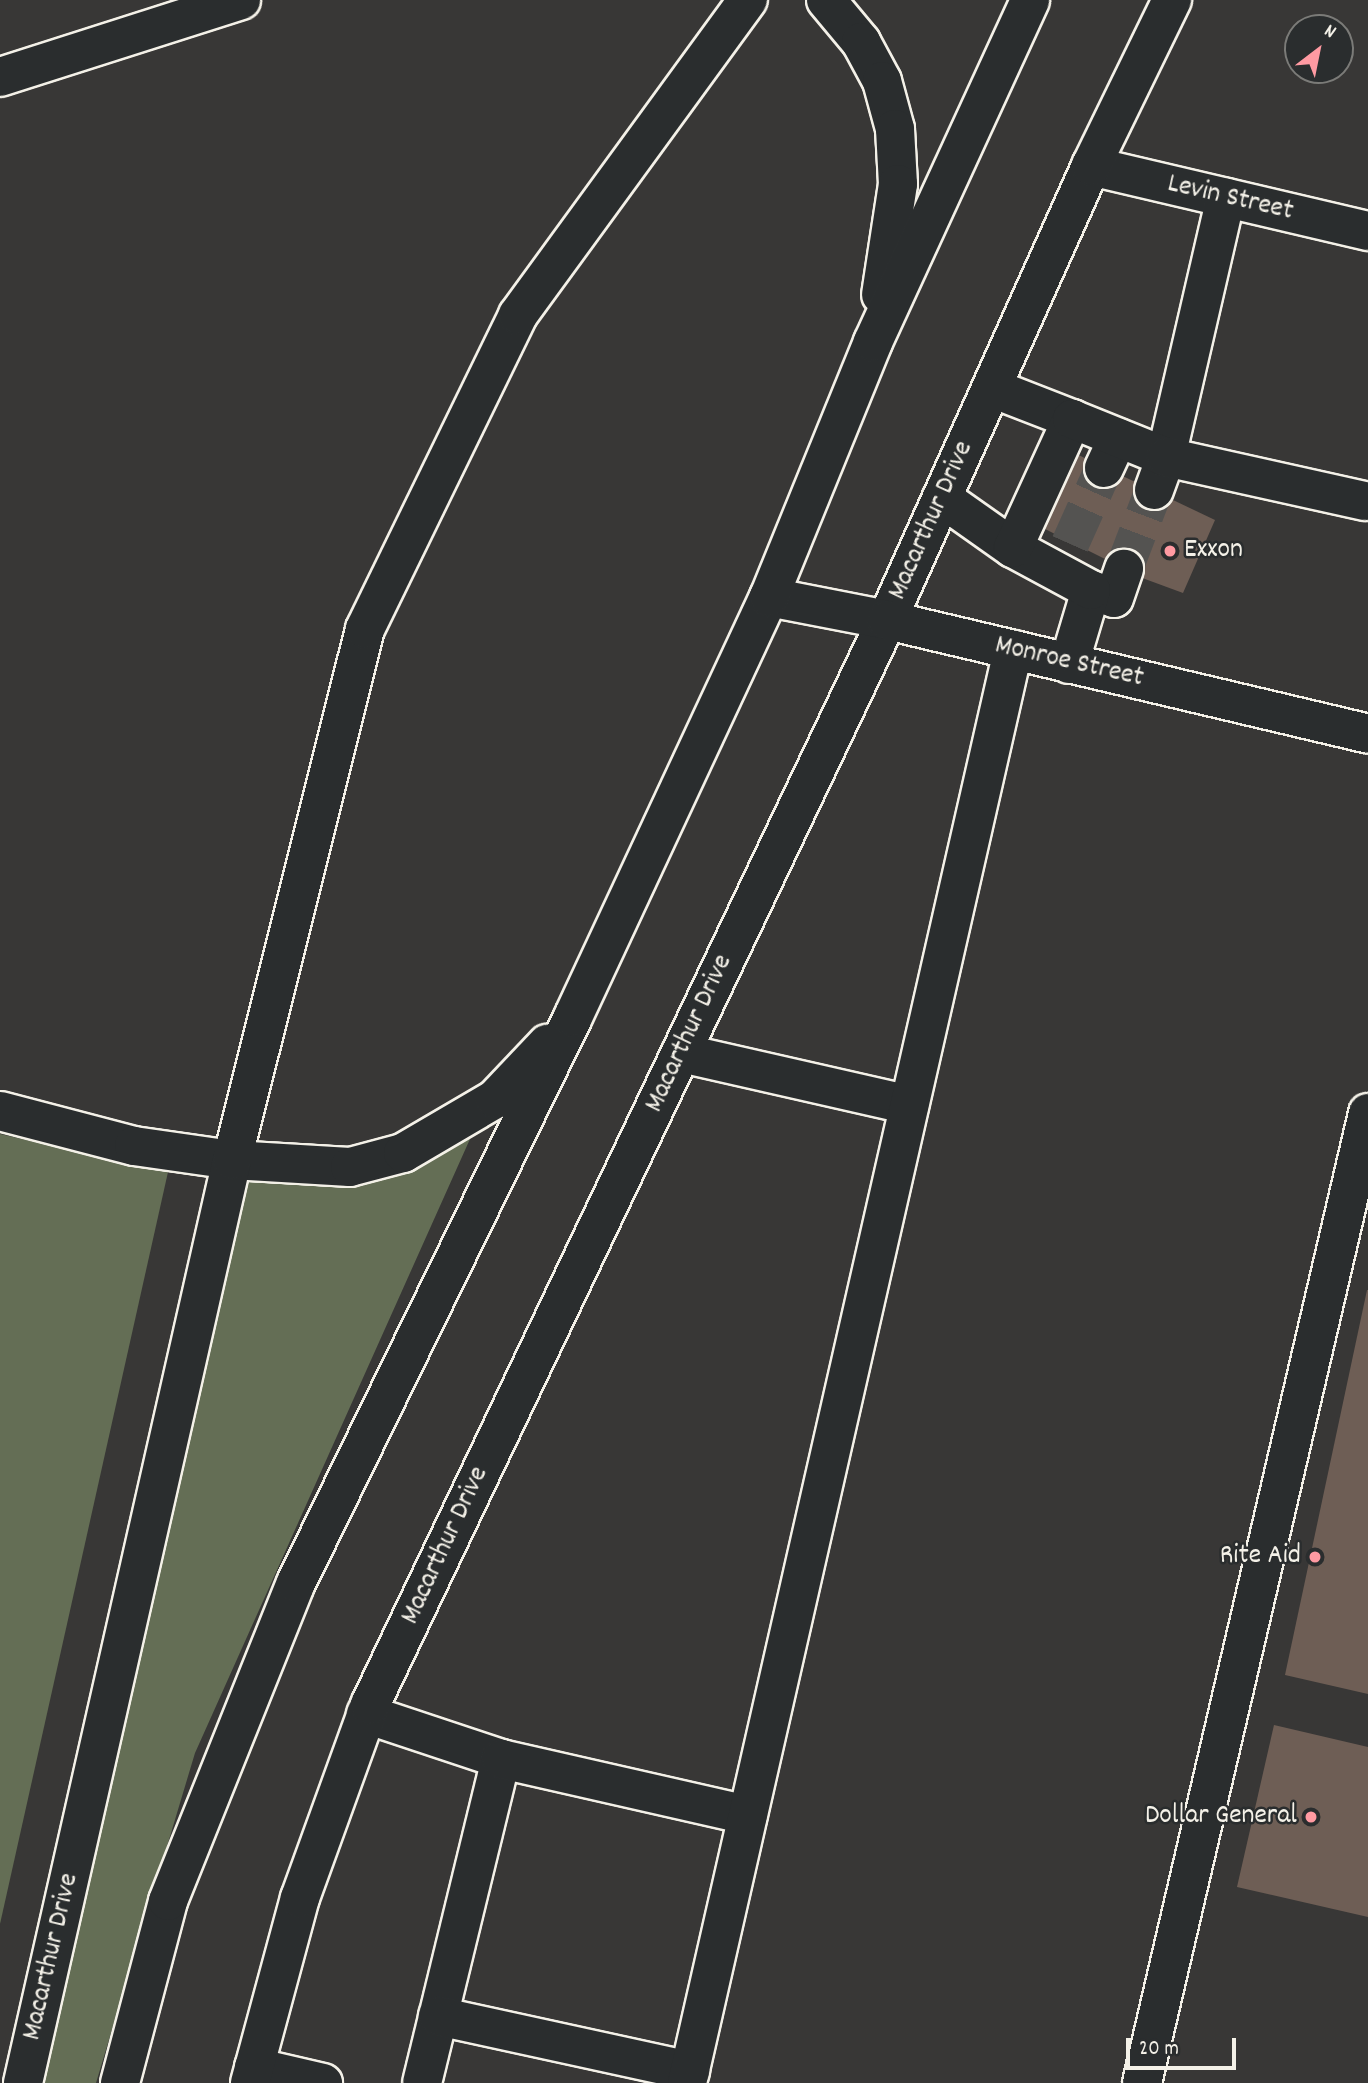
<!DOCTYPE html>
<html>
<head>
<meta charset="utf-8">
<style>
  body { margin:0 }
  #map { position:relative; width:1368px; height:2083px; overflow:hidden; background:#383736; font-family:Dekko,sans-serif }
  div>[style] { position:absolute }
  .green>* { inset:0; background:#646e55 }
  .building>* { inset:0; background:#6e5e55 }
  .minor-tunnel>* { height:38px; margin-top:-19px; transform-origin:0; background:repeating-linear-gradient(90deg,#545351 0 38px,transparent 0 57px) }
  .roads { filter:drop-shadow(2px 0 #f4f1e8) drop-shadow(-2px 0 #f4f1e8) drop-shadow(0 2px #f4f1e8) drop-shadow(0 -2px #f4f1e8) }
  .minor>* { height:38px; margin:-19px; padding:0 19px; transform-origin:19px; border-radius:19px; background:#2a2d2e }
  .major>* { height:38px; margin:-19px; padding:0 19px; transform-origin:19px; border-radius:19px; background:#2a2d2e }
  .highway>* { height:38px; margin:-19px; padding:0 19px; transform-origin:19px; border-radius:19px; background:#2a2d2e }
  .dots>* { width:19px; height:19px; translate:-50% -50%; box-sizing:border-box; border:4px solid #2a2d2e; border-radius:50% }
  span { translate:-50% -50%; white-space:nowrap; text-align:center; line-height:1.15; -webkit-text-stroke:5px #2a2d2e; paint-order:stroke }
  .street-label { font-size:28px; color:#f4f1e8 }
  .poi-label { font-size:28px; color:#f4f1e8 }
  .left { translate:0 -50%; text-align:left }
  .right { translate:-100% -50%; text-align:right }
  .north { position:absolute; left:1284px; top:14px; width:70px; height:70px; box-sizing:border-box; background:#2a2d2e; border:2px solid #7b7b78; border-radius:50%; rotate:32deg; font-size:19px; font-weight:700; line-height:28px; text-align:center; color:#f4f1e8 }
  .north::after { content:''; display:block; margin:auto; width:24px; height:32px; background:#ff9aa2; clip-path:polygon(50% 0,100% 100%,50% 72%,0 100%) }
  .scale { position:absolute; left:1126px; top:2038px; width:110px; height:32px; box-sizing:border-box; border:4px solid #f4f1e8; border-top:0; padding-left:9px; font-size:21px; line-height:24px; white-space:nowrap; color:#f4f1e8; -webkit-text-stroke:5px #2a2d2e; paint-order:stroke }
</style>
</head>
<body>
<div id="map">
  <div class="green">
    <div style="clip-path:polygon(0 1134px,168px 1172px,0 1924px)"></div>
    <div style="clip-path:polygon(460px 1138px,470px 1139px,195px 1753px,96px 2083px,37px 2083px,244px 1177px)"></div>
  </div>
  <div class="building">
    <div style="clip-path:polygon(1068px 450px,1215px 520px,1183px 593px,1145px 579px,1035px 524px)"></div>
    <div style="clip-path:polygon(1367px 1290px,1368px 1290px,1368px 1694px,1285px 1675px)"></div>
    <div style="clip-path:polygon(1274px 1725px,1368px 1747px,1368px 1917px,1237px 1887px)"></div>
  </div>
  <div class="minor-tunnel">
    <div style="left:1070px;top:544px;width:83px;rotate:-65.9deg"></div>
    <div style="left:1124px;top:569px;width:85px;rotate:-69.2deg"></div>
  </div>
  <div class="roads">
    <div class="minor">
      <div style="left:1091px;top:166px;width:285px;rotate:13.2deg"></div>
      <div style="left:992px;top:388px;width:86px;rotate:21.2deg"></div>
      <div style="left:1104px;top:468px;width:33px;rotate:-65deg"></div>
      <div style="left:1154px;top:490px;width:35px;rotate:-70deg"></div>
      <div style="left:1166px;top:457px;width:266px;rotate:-77deg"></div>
      <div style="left:942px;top:498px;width:87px;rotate:35.2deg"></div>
      <div style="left:1091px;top:590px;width:24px;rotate:19deg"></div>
      <div style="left:1114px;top:598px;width:31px;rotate:-71deg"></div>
      <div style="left:1069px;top:664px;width:77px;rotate:-73.4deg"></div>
      <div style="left:1091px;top:590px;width:89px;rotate:-151.7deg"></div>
      <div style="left:1013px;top:548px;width:142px;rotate:-65.4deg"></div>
      <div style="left:1072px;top:419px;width:101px;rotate:22deg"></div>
      <div style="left:1166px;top:457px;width:204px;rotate:12.5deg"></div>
      <div style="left:681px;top:1053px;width:234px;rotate:12.8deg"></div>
      <div style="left:366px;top:1714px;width:142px;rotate:18.4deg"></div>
      <div style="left:501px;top:1759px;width:333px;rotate:103.7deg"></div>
      <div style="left:501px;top:1759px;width:253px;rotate:12.8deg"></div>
      <div style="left:438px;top:2016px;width:258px;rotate:12.3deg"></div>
      <div style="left:254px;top:2067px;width:71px;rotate:13.1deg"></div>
      <div style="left:250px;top:2083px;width:192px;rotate:-74.9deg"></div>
      <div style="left:300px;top:1898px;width:205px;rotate:-70.1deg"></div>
      <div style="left:370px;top:1705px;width:1202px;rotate:-64.52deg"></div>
      <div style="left:887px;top:620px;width:498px;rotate:-65.8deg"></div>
      <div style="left:1091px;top:166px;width:185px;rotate:-64deg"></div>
      <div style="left:687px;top:2083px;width:1470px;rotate:-77.18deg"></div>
      <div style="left:1142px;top:2083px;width:996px;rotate:-76.88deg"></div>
    </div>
    <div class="major">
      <div style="left:769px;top:597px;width:120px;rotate:11deg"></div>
      <div style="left:887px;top:620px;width:494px;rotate:13.3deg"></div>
    </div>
    <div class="highway">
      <div style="left:826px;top:0;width:55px;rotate:50.2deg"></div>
      <div style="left:861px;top:42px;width:44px;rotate:61.7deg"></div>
      <div style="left:882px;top:81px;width:50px;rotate:74.8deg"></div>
      <div style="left:895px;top:129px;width:55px;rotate:86.9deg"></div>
      <div style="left:898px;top:184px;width:112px;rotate:98.7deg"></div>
      <div style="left:0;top:77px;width:253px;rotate:-17.7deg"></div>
      <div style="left:0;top:1111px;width:138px;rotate:14.6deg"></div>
      <div style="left:134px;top:1146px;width:99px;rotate:8.1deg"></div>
      <div style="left:232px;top:1160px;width:118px;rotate:3.4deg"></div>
      <div style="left:350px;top:1167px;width:55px;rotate:-14.8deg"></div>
      <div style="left:403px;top:1153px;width:107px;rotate:-30.4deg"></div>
      <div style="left:495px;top:1099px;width:76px;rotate:-46.6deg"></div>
      <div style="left:23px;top:2083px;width:946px;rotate:-77.24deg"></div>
      <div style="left:232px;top:1160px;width:547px;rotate:-75.94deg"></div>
      <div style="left:365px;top:629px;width:349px;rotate:-64deg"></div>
      <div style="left:518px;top:315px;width:390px;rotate:-53.9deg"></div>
      <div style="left:120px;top:2083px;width:188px;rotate:-75.2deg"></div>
      <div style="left:168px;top:1901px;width:343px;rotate:-68.1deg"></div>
      <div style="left:296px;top:1583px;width:630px;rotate:-63.92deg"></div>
      <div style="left:573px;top:1017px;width:463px;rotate:-65deg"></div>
      <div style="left:769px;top:597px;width:275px;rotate:-67.8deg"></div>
      <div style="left:873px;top:342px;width:376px;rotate:-65.3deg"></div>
    </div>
  </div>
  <div class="dots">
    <div style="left:1170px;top:551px;background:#ff9aa2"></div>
    <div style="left:1315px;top:1557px;background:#ff9aa2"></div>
    <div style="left:1311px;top:1817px;background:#ff9aa2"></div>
  </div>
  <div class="street-label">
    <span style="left:1230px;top:199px;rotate:13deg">Levin Street</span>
    <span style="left:932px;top:521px;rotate:-66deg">Macarthur Drive</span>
    <span style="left:1069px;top:663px;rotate:13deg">Monroe Street</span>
    <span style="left:690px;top:1034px;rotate:-65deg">Macarthur Drive</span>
    <span style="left:446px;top:1546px;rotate:-65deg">Macarthur Drive</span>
    <span style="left:52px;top:1957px;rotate:-77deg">Macarthur Drive</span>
  </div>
  <div class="poi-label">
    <span class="left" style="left:1184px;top:551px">Exxon</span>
    <span class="right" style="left:1301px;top:1557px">Rite Aid</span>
    <span class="right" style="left:1297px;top:1817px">Dollar General</span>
  </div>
  <div class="north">N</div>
  <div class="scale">20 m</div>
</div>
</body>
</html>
